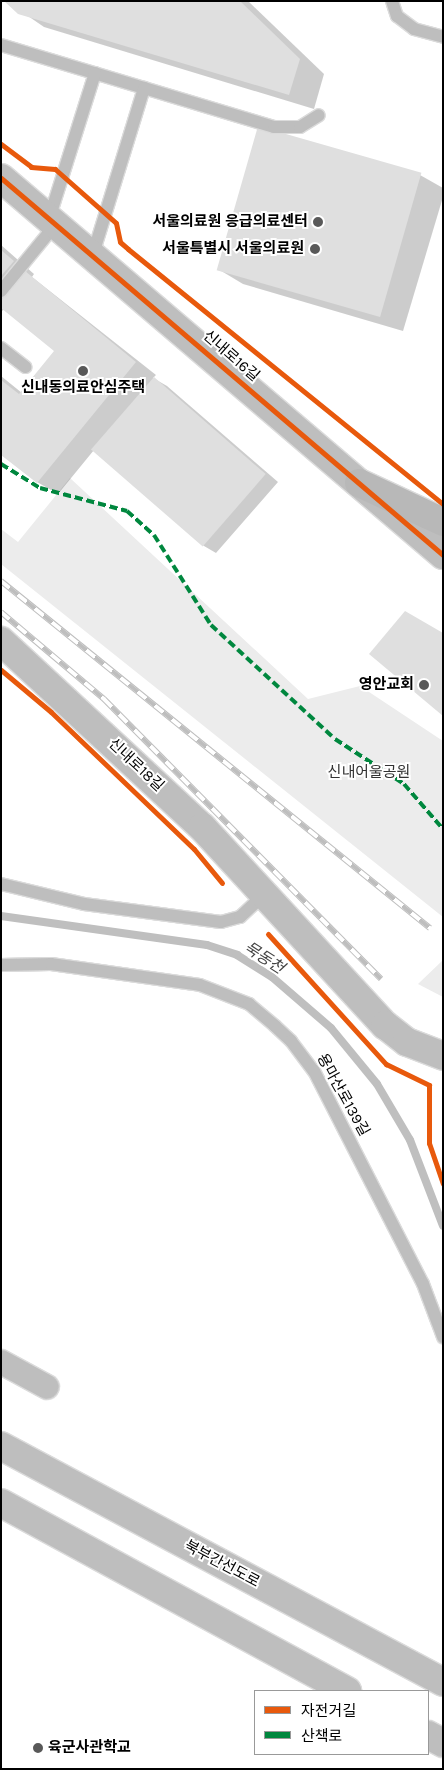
<!DOCTYPE html>
<html>
<head>
<meta charset="utf-8">
<style>
  body { margin:0 }
  #map { position:relative; width:444px; height:1770px; overflow:hidden; background:#fff; font-family:Karla,"Noto Sans KR",sans-serif }
  div>[style] { position:absolute }
  .green>* { inset:0; background:#ececec }
  .shadow>* { inset:0; background:#0003 }
  .stream>* { height:8px; margin:-4px; padding:0 4px; transform-origin:4px; border-radius:4px; background:#bfbfbf }
  .building>* { inset:0; background:#dfdfdf; transform-origin:0 0 }
  .path>* { height:3px; margin-top:-1.5px; transform-origin:0; background:repeating-linear-gradient(90deg,#b9b9b9 0 1px,transparent 0 3.5px) }
  .roads { filter:drop-shadow(1px 0 #dbdbdb) drop-shadow(-1px 0 #dbdbdb) drop-shadow(0 1px #dbdbdb) drop-shadow(0 -1px #dbdbdb) }
  .service>* { height:12px; margin:-6px; padding:0 6px; transform-origin:6px; border-radius:6px; background:#bebebe }
  .minor>* { height:24px; margin:-12px; padding:0 12px; transform-origin:12px; border-radius:12px; background:#bebebe }
  .tertiary>* { height:28px; margin:-14px; padding:0 14px; transform-origin:14px; border-radius:14px; background:#bebebe }
  .secondary>* { height:28px; margin:-14px; padding:0 14px; transform-origin:14px; border-radius:14px; background:#b8b8b8 }
  .trunk>* { height:28px; margin:-14px; padding:0 14px; transform-origin:14px; border-radius:14px; background:#bebebe }
  .rail>* { height:5.5px; margin-top:-2.75px; transform-origin:0; background:repeating-linear-gradient(90deg,#fff 0 11px,#bebebe 0 22px); box-sizing:border-box; border-block:1px solid #bebebe }
  .quiet>* { height:4px; margin-top:-2px; transform-origin:0; background:repeating-linear-gradient(90deg,#00873e 0 8px,transparent 0 12px) }
  .cycleway>* { height:5px; margin:-2.5px; padding:0 2.5px; transform-origin:2.5px; border-radius:2.5px; background:#e8590c }
  .dots>* { width:14px; height:14px; translate:-50% -50%; box-sizing:border-box; border:2px solid #fff; border-radius:50% }
  span { translate:-50% -50%; white-space:nowrap; text-align:center; line-height:1.15; -webkit-text-stroke:4px #fff; paint-order:stroke }
  .poi-label { font-size:15px; color:#000; font-weight:700 }
  .right { translate:-100% -50%; text-align:right }
  .left { translate:0 -50%; text-align:left }
  .street-label { font-size:15px; color:#000 }
  .park-label { font-size:15px; color:#333 }
  .water-label { font-size:16px; color:#444; font-style:italic }
  .frame { position:absolute; inset:0; border:2px solid #000; pointer-events:none }
  .legend { position:absolute; left:254px; top:1690px; width:175px; height:65px; box-sizing:border-box; background:#fff; border:1px solid #999; margin:0; padding:6px 9px; list-style:none; font-size:15px; color:#000 }
  .legend li { display:flex; align-items:center; gap:10px; height:25px }
  .legend b { width:25px; border:1px solid #999 }
</style>
</head>
<body>
<div id="map">
  <div class="green">
    <div style="clip-path:polygon(70px 478px,308px 699px,360px 686px,443px 741px,443px 917px,1px 564px,1px 529px,18px 542px)"></div>
    <div style="clip-path:polygon(443px 960px,443px 997px,418px 984px)"></div>
  </div>
  <div class="shadow">
    <div style="clip-path:polygon(6px 1px,248px 1px,324px 74px,314px 109px,44px 27px)"></div>
    <div style="clip-path:polygon(420px 175px,443px 188px,443px 197px,403px 331px,243px 284px,218px 269px)"></div>
    <div style="clip-path:polygon(1px 245px,34px 274px,32px 277px,156px 375px,153px 378px,167px 386px,278px 482px,216px 553px,204px 546px,94px 450px,58px 494px,37px 482px,1px 453px,1px 376px,22px 393px,56px 351px,4px 309px,1px 312px)"></div>
  </div>
  <div class="stream">
    <div style="left:1px;top:916px;width:208px;rotate:8deg"></div>
    <div style="left:207px;top:945px;width:32px;rotate:18deg"></div>
    <div style="left:237px;top:955px;width:41px;rotate:32.2deg"></div>
    <div style="left:272px;top:977px;width:78px;rotate:40.8deg"></div>
    <div style="left:331px;top:1028px;width:72px;rotate:50.6deg"></div>
    <div style="left:377px;top:1084px;width:65px;rotate:59.5deg"></div>
    <div style="left:410px;top:1140px;width:92px;rotate:69deg"></div>
  </div>
  <div class="building">
    <div style="clip-path:polygon(4px 1px,240px 1px,300px 59px,289px 95px,18px 14px)"></div>
    <div style="left:258px;top:126px;width:170px;height:150px;rotate:16deg"></div>
    <div style="clip-path:polygon(1px 250px,14px 261px,1px 276px)"></div>
    <div style="clip-path:polygon(25px 271px,136px 362px,37px 483px,1px 455px,1px 380px,19px 394px,54px 351px,1px 308px,1px 300px)"></div>
    <div style="left:154px;top:377px;width:148px;height:96px;rotate:41deg"></div>
    <div style="clip-path:polygon(405px 611px,443px 633px,443px 716px,369px 654px)"></div>
  </div>
  <div class="path">
    <div style="left:429px;top:1085px;width:58px;rotate:90deg"></div>
  </div>
  <div class="roads">
    <div class="service">
      <div style="left:392px;top:1px;width:16px;rotate:72deg"></div>
      <div style="left:397px;top:16px;width:21px;rotate:37deg"></div>
      <div style="left:414px;top:29px;width:30px;rotate:15deg"></div>
      <div style="left:1px;top:45px;width:285px;rotate:16.7deg"></div>
      <div style="left:274px;top:127px;width:26px"></div>
      <div style="left:300px;top:127px;width:22px;rotate:-32deg"></div>
      <div style="left:49px;top:219px;width:153px;rotate:-72.5deg"></div>
      <div style="left:93px;top:254px;width:174px;rotate:-72.9deg"></div>
      <div style="left:1px;top:291px;width:87px;rotate:-50.6deg"></div>
      <div style="left:1px;top:348px;width:31px;rotate:38deg"></div>
      <div style="left:1px;top:884px;width:85px;rotate:13.5deg"></div>
      <div style="left:84px;top:904px;width:138px;rotate:7.5deg"></div>
      <div style="left:221px;top:922px;width:20px;rotate:-15deg"></div>
      <div style="left:240px;top:917px;width:33px;rotate:-43deg"></div>
      <div style="left:1px;top:965px;width:50px;rotate:-1.1deg"></div>
      <div style="left:51px;top:964px;width:150px;rotate:8deg"></div>
      <div style="left:200px;top:985px;width:53px;rotate:21.2deg"></div>
      <div style="left:249px;top:1004px;width:34px;rotate:40deg"></div>
      <div style="left:275px;top:1026px;width:22px;rotate:43deg"></div>
      <div style="left:291px;top:1041px;width:38px;rotate:53deg"></div>
      <div style="left:314px;top:1071px;width:239px;rotate:62.9deg"></div>
      <div style="left:423px;top:1284px;width:57px;rotate:69.3deg"></div>
    </div>
    <div class="minor">
      <div style="left:1px;top:1362px;width:52px;rotate:28.5deg"></div>
    </div>
    <div class="tertiary">
      <div style="left:1px;top:178px;width:581px;rotate:40.46deg"></div>
      <div style="left:1px;top:641px;width:274px;rotate:42.8deg"></div>
      <div style="left:202px;top:827px;width:270px;rotate:47.3deg"></div>
      <div style="left:385px;top:1025px;width:28px;rotate:38deg"></div>
      <div style="left:407px;top:1042px;width:39px;rotate:21deg"></div>
    </div>
    <div class="secondary">
      <div style="left:359px;top:483px;width:93px;rotate:24.9deg"></div>
    </div>
    <div class="trunk">
      <div style="left:1px;top:1446px;width:501px;rotate:28.1deg"></div>
      <div style="left:1px;top:1503px;width:394px;rotate:28.5deg"></div>
      <div style="left:428px;top:1735px;width:17px;rotate:28deg"></div>
    </div>
  </div>
  <div class="rail">
    <div style="left:1px;top:581px;width:552px;rotate:38.97deg"></div>
    <div style="left:1px;top:612px;width:135px;rotate:40.2deg"></div>
    <div style="left:104px;top:699px;width:394px;rotate:45.3deg"></div>
  </div>
  <div class="quiet">
    <div style="left:1px;top:464px;width:46px;rotate:31.6deg"></div>
    <div style="left:40px;top:488px;width:90px;rotate:14.8deg"></div>
    <div style="left:127px;top:511px;width:36px;rotate:42deg"></div>
    <div style="left:154px;top:535px;width:107px;rotate:57.7deg"></div>
    <div style="left:211px;top:625px;width:168px;rotate:42.6deg"></div>
    <div style="left:335px;top:739px;width:82px;rotate:33.1deg"></div>
    <div style="left:404px;top:784px;width:60px;rotate:49.1deg"></div>
  </div>
  <div class="cycleway">
    <div style="left:1px;top:144px;width:38px;rotate:37deg"></div>
    <div style="left:31px;top:167px;width:24px;rotate:5deg"></div>
    <div style="left:55px;top:169px;width:81px;rotate:41.5deg"></div>
    <div style="left:116px;top:223px;width:19px;rotate:78deg"></div>
    <div style="left:120px;top:242px;width:11px;rotate:41deg"></div>
    <div style="left:128px;top:249px;width:405px;rotate:39deg"></div>
    <div style="left:1px;top:178px;width:581px;rotate:40.46deg"></div>
    <div style="left:1px;top:670px;width:65px;rotate:40deg"></div>
    <div style="left:51px;top:712px;width:198px;rotate:43.8deg"></div>
    <div style="left:194px;top:849px;width:44px;rotate:50.5deg"></div>
    <div style="left:268px;top:934px;width:176px;rotate:47.8deg"></div>
    <div style="left:386px;top:1064px;width:48px;rotate:26deg"></div>
    <div style="left:429px;top:1085px;width:58px;rotate:90deg"></div>
    <div style="left:429px;top:1143px;width:43px;rotate:71.1deg"></div>
  </div>
  <div class="dots">
    <div style="left:318px;top:222px;background:#595959"></div>
    <div style="left:315px;top:249px;background:#595959"></div>
    <div style="left:83px;top:371px;background:#595959"></div>
    <div style="left:424px;top:685px;background:#595959"></div>
    <div style="left:38px;top:1748px;background:#595959"></div>
  </div>
  <div class="poi-label">
    <span class="right" style="left:308px;top:222px">서울의료원 응급의료센터</span>
    <span class="right" style="left:304px;top:249px">서울특별시 서울의료원</span>
    <span style="left:83px;top:388px">신내동의료안심주택</span>
    <span class="right" style="left:414px;top:685px">영안교회</span>
    <span class="left" style="left:48px;top:1748px">육군사관학교</span>
  </div>
  <div class="street-label">
    <span style="left:231px;top:356px;rotate:41deg">신내로16길</span>
    <span style="left:136px;top:765px;rotate:43deg">신내로18길</span>
    <span style="left:343px;top:1095px;rotate:61deg">용마산로139길</span>
    <span style="left:222px;top:1564px;rotate:28deg">북부간선도로</span>
  </div>
  <div class="park-label">
    <span style="left:369px;top:773px">신내어울공원</span>
  </div>
  <div class="water-label">
    <span style="left:264px;top:958px;rotate:33deg">묵동천</span>
  </div>
  <div class="frame"></div>
  <ul class="legend">
  <li><b style="height:6px;background:#e8590c"></b>자전거길</li>
  <li><b style="height:6px;background:#00873e"></b>산책로</li>
  </ul>
</div>
</body>
</html>
